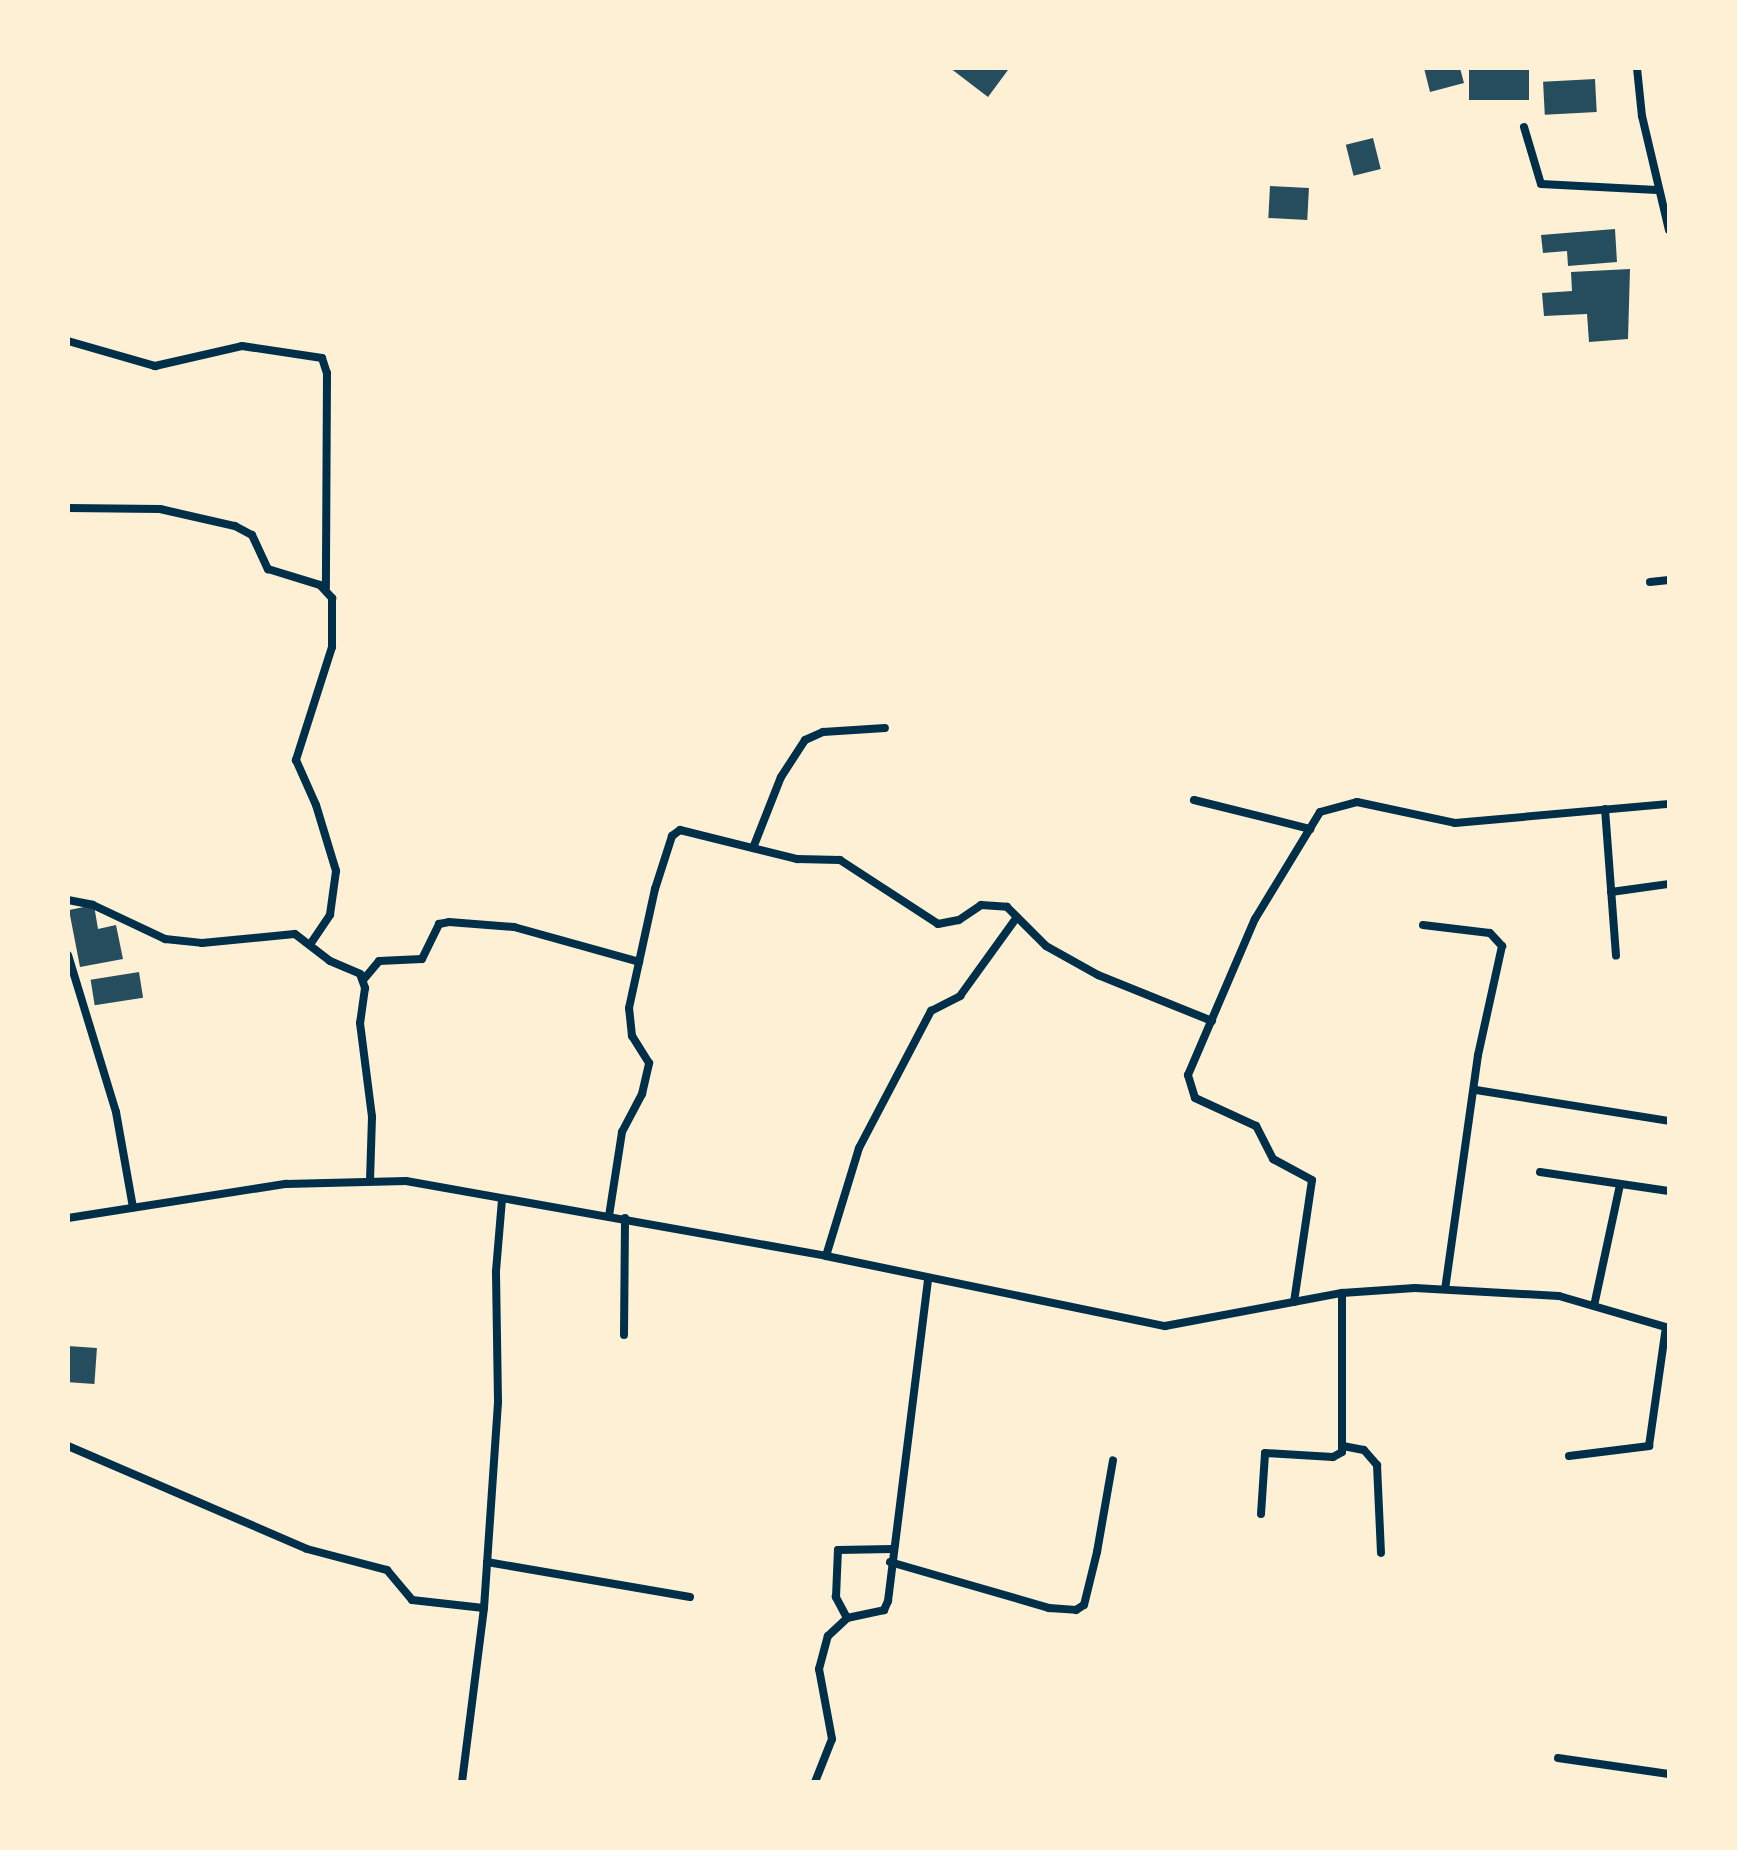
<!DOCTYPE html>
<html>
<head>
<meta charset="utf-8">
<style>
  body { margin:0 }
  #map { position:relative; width:1737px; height:1850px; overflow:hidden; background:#fdf0d5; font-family:Jost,sans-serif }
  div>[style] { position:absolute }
  .building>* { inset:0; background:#264d5e; transform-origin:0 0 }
  .minor>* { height:8px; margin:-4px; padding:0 4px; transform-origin:4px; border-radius:4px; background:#003049 }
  span { translate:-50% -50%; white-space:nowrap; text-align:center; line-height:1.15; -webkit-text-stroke:6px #fdf0d5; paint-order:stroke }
  .frame { position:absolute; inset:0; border:70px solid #fdf0d5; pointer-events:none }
</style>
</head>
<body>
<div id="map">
  <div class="building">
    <div style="clip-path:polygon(950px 68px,1006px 68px,1008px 70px,988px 97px)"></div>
    <div style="clip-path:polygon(1424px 68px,1460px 68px,1464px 83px,1430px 92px)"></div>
    <div style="left:1469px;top:68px;width:60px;height:32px"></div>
    <div style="left:1595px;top:79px;width:33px;height:52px;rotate:87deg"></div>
    <div style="left:1373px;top:138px;width:32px;height:28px;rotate:76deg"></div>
    <div style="left:1270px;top:186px;width:39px;height:32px;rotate:3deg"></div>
    <div style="clip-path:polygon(1615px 229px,1617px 262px,1568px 266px,1567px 251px,1543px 253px,1541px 235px)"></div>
    <div style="clip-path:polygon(1630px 269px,1628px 339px,1589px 342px,1587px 314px,1544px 316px,1542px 293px,1572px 291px,1571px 272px)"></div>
    <div style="clip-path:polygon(94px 905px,98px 929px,116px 925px,123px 959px,80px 967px,69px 910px)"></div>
    <div style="left:139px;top:972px;width:26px;height:49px;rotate:81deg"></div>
    <div style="left:68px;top:1346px;width:29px;height:36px;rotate:4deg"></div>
  </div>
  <div class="minor">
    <div style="left:1637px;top:68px;width:48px;rotate:84.1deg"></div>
    <div style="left:1642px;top:116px;width:117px;rotate:76.7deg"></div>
    <div style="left:1524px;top:127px;width:59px;rotate:73.4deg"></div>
    <div style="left:1541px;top:184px;width:116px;rotate:3deg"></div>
    <div style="left:68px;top:341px;width:91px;rotate:16deg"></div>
    <div style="left:155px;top:366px;width:89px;rotate:-12.9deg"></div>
    <div style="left:242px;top:346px;width:81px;rotate:8.5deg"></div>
    <div style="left:322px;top:358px;width:16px;rotate:72deg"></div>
    <div style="left:327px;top:373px;width:215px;rotate:90.3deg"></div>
    <div style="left:68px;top:508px;width:92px;rotate:0.6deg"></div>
    <div style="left:160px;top:509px;width:77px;rotate:12.8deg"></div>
    <div style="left:235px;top:526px;width:19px;rotate:28deg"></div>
    <div style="left:252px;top:535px;width:38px;rotate:65deg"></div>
    <div style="left:268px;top:569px;width:54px;rotate:17.1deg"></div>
    <div style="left:320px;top:585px;width:18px;rotate:47deg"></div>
    <div style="left:332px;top:598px;width:49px;rotate:90deg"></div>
    <div style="left:332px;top:647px;width:119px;rotate:107.7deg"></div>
    <div style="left:296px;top:760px;width:49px;rotate:66deg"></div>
    <div style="left:316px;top:805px;width:69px;rotate:73.1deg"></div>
    <div style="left:336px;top:871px;width:44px;rotate:97.8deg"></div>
    <div style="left:330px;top:915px;width:32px;rotate:124deg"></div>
    <div style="left:1650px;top:582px;width:19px;rotate:-6deg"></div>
    <div style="left:1194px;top:800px;width:120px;rotate:14deg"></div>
    <div style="left:1605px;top:809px;width:147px;rotate:85.7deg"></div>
    <div style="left:753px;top:848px;width:76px;rotate:-68.5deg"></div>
    <div style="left:781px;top:777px;width:44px;rotate:-57deg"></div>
    <div style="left:805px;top:740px;width:20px;rotate:-24deg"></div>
    <div style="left:823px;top:732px;width:62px;rotate:-3.7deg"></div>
    <div style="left:1611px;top:892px;width:59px;rotate:-7.9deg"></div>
    <div style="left:68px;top:900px;width:25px;rotate:11deg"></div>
    <div style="left:93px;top:905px;width:80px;rotate:25.3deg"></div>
    <div style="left:165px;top:939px;width:37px;rotate:6deg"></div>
    <div style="left:202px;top:943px;width:93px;rotate:-5.5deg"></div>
    <div style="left:295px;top:934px;width:44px;rotate:37.6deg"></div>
    <div style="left:330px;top:961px;width:33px;rotate:23deg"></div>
    <div style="left:360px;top:974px;width:15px;rotate:70deg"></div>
    <div style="left:365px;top:988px;width:35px;rotate:98deg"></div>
    <div style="left:360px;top:1023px;width:95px;rotate:82.7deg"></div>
    <div style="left:372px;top:1117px;width:63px;rotate:91.8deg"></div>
    <div style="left:1423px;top:925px;width:67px;rotate:6.8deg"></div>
    <div style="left:1490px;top:933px;width:18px;rotate:47deg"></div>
    <div style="left:1502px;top:946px;width:112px;rotate:102.4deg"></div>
    <div style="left:1478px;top:1055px;width:236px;rotate:98deg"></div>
    <div style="left:68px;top:955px;width:164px;rotate:73deg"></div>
    <div style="left:116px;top:1112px;width:97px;rotate:79.9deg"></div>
    <div style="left:364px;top:979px;width:23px;rotate:-50deg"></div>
    <div style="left:379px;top:961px;width:43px;rotate:-2.7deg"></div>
    <div style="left:422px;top:959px;width:39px;rotate:-64deg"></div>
    <div style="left:439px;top:924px;width:10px;rotate:-11deg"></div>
    <div style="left:449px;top:922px;width:65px;rotate:4.4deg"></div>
    <div style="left:514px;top:927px;width:130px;rotate:15.6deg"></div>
    <div style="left:1476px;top:1090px;width:195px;rotate:9.1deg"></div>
    <div style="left:1540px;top:1172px;width:130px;rotate:8.4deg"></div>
    <div style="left:609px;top:1216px;width:85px;rotate:-81.2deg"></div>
    <div style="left:622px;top:1132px;width:43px;rotate:-62.2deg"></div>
    <div style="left:642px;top:1094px;width:32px;rotate:-77deg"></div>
    <div style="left:649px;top:1063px;width:32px;rotate:-122deg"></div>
    <div style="left:632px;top:1036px;width:28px;rotate:-96deg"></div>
    <div style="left:629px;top:1008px;width:122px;rotate:-77.7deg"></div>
    <div style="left:655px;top:889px;width:56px;rotate:-72.2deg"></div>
    <div style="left:672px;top:836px;width:10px;rotate:-37deg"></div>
    <div style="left:680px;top:830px;width:121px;rotate:13.9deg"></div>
    <div style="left:797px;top:859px;width:43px;rotate:1.3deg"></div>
    <div style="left:840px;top:860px;width:117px;rotate:33.1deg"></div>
    <div style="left:938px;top:924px;width:21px;rotate:-11deg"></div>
    <div style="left:959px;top:920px;width:27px;rotate:-34deg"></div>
    <div style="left:981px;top:905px;width:26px;rotate:4deg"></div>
    <div style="left:1007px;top:907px;width:55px;rotate:45deg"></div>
    <div style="left:1046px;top:946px;width:60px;rotate:29.1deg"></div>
    <div style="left:1098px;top:975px;width:123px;rotate:22deg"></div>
    <div style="left:68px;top:1218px;width:221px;rotate:-8.9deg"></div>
    <div style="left:286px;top:1184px;width:120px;rotate:-1.4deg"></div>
    <div style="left:406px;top:1181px;width:427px;rotate:10.1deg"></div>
    <div style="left:826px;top:1256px;width:346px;rotate:11.7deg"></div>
    <div style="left:1165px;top:1326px;width:180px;rotate:-10.6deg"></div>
    <div style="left:1342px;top:1293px;width:73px;rotate:-3.9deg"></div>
    <div style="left:1415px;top:1288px;width:144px;rotate:3.2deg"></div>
    <div style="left:1559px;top:1296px;width:115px;rotate:16.2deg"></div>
    <div style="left:826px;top:1256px;width:113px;rotate:-73deg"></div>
    <div style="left:859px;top:1148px;width:155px;rotate:-62.3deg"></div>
    <div style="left:931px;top:1011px;width:33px;rotate:-27deg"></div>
    <div style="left:960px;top:996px;width:97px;rotate:-54.2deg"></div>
    <div style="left:1294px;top:1302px;width:123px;rotate:-81.6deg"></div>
    <div style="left:1312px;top:1180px;width:44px;rotate:-151.7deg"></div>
    <div style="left:1273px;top:1159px;width:37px;rotate:-117deg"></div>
    <div style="left:1256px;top:1126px;width:67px;rotate:-155.3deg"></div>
    <div style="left:1195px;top:1098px;width:24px;rotate:-107deg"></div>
    <div style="left:1188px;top:1075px;width:170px;rotate:-66.8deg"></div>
    <div style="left:1255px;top:919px;width:125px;rotate:-58.7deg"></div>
    <div style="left:1320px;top:812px;width:38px;rotate:-15deg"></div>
    <div style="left:1357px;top:802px;width:100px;rotate:12.1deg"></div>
    <div style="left:1455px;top:823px;width:215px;rotate:-5.1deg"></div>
    <div style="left:1594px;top:1306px;width:124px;rotate:-77.9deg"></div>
    <div style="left:624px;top:1335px;width:117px;rotate:-89.5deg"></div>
    <div style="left:68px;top:1446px;width:260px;rotate:23.3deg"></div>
    <div style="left:307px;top:1549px;width:83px;rotate:14.7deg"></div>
    <div style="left:387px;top:1570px;width:39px;rotate:50deg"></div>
    <div style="left:412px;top:1600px;width:72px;rotate:6.3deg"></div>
    <div style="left:1343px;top:1446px;width:21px;rotate:11deg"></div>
    <div style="left:1364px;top:1450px;width:20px;rotate:49deg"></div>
    <div style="left:1377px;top:1465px;width:88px;rotate:87.4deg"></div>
    <div style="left:1569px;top:1456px;width:81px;rotate:-7.1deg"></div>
    <div style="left:1649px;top:1446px;width:120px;rotate:-81.9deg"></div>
    <div style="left:1261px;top:1514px;width:61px;rotate:-86.2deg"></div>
    <div style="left:1265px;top:1453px;width:68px;rotate:3.4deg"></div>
    <div style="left:1333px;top:1457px;width:10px;rotate:-29deg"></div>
    <div style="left:1342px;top:1452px;width:159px;rotate:-90deg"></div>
    <div style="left:487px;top:1562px;width:206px;rotate:9.8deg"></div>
    <div style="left:890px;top:1562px;width:166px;rotate:16.1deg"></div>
    <div style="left:1049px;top:1608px;width:27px;rotate:4deg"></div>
    <div style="left:1076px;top:1610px;width:9px;rotate:-32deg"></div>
    <div style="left:1084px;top:1605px;width:55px;rotate:-76.2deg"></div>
    <div style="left:1097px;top:1552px;width:93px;rotate:-80.1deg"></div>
    <div style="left:847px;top:1618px;width:24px;rotate:-118deg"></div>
    <div style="left:836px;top:1597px;width:47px;rotate:-87.6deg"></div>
    <div style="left:838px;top:1550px;width:54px;rotate:-1.1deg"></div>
    <div style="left:1558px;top:1758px;width:112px;rotate:8.2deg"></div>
    <div style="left:462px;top:1782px;width:175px;rotate:-82.8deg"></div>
    <div style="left:484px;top:1608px;width:207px;rotate:-86.1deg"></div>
    <div style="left:498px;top:1401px;width:130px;rotate:-90.9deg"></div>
    <div style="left:496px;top:1271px;width:72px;rotate:-85.2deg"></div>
    <div style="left:815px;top:1782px;width:46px;rotate:-68.4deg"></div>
    <div style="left:832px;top:1739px;width:71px;rotate:-100.5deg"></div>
    <div style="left:819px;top:1669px;width:34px;rotate:-75deg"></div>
    <div style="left:828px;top:1636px;width:26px;rotate:-43deg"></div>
    <div style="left:847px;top:1618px;width:38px;rotate:-12deg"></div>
    <div style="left:884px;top:1610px;width:10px;rotate:-66deg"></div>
    <div style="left:888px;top:1601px;width:324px;rotate:-82.9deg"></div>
  </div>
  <div class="frame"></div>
</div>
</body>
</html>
